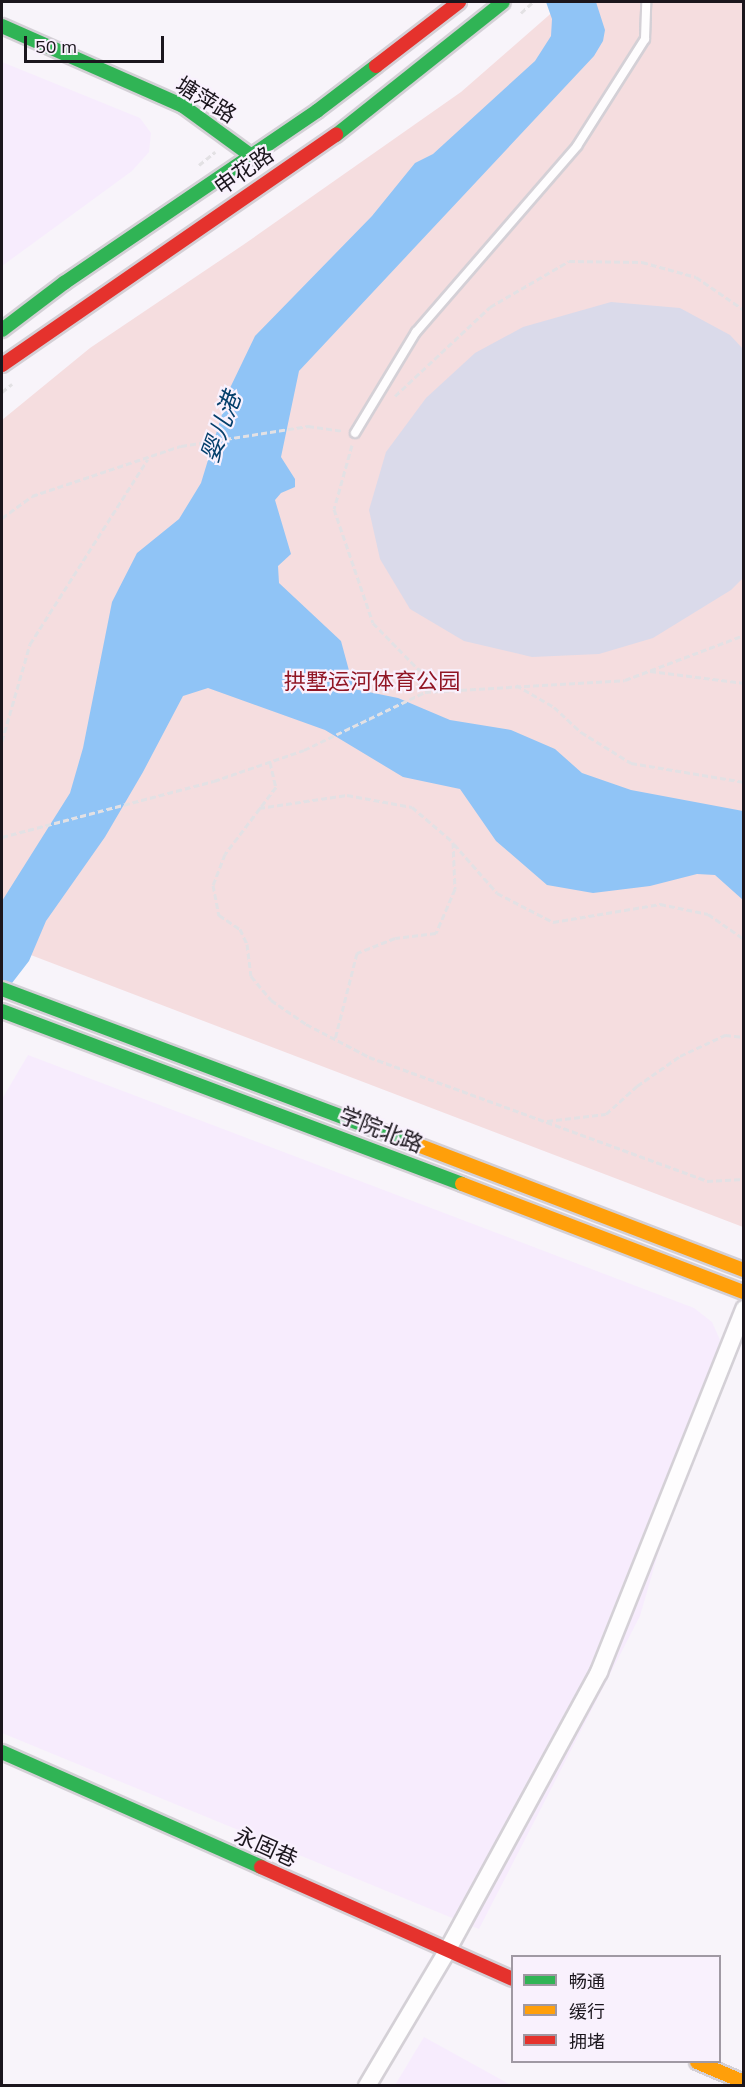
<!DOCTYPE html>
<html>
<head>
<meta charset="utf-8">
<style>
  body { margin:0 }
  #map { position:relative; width:745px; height:2087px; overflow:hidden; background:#f8f4fa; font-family:Mulish,"Noto Sans SC",sans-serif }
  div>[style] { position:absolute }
  .built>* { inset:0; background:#f7ecfd }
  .green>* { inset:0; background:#f5dddf }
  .water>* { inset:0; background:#90c4f6 }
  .building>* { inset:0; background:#dadaea }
  .path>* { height:3px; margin-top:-1.5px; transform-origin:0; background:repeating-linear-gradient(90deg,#e3e1e4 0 6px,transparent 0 9px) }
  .roads { filter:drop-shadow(2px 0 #d4d0d6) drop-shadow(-2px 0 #d4d0d6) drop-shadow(0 2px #d4d0d6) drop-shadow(0 -2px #d4d0d6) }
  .lane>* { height:8px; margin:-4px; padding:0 4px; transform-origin:4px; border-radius:4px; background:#fefdfe }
  .street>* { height:16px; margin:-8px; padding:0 8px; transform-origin:8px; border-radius:8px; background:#fefdfe }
  .fast>* { height:14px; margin:-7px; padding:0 7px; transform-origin:7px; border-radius:7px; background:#30b455 }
  .slow>* { height:14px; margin:-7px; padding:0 7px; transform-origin:7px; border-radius:7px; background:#ff9f0a }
  .jam>* { height:14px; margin:-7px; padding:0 7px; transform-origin:7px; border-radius:7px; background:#e5322d }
  span { translate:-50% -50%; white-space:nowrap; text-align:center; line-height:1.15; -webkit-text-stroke:4.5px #f9f1fd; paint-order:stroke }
  .street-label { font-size:22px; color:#1b161d }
  .park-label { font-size:22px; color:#911625 }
  .water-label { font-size:24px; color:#043f6b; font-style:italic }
  .frame { position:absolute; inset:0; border:3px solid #1b161d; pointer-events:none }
  .legend { position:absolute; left:511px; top:1955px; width:210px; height:108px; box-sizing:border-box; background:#f9f1fd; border:2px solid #a099a3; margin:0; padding:8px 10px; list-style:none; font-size:18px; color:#1b161d }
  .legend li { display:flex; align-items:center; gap:12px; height:30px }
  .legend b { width:30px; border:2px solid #a099a3 }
  .scale { position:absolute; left:24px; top:36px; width:140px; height:27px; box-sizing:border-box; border:3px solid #1b161d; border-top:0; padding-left:8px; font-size:18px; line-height:21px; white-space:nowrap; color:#1b161d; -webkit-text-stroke:4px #f9f1fd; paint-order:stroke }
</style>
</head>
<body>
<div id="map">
  <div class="built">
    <div style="clip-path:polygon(2px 62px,140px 118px,151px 133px,149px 152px,132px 171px,2px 266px)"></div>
    <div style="clip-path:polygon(28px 1055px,694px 1308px,712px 1322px,720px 1340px,640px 1616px,479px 1929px,2px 1733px,2px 1099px)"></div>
    <div style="clip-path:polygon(424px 2037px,511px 2085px,395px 2085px)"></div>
  </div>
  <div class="green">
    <div style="clip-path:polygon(564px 2px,743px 2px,743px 1227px,2px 944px,2px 420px,90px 348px,243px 245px,461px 92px)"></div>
  </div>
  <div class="water">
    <div style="clip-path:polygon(546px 2px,596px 2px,605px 30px,603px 41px,594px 56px,299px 371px,281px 457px,295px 479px,295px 487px,281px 493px,275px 500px,291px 554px,278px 566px,279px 583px,341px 641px,354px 689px,398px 698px,450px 720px,511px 730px,555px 749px,582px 773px,631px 790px,743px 811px,743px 900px,715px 875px,697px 874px,650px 886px,593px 893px,547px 885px,496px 841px,460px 789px,403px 777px,325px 730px,208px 688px,183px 696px,143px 772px,105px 837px,46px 921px,29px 961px,2px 996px,2px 901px,70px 793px,83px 748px,112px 602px,137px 553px,179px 519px,201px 483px,230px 388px,255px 336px,372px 216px,415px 163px,433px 154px,535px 61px,551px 36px,552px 19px)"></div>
  </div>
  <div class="building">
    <div style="clip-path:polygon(611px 302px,680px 308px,730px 335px,744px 350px,744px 577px,731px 590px,653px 638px,599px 654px,532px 657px,464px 641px,410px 609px,380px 559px,369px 510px,386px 452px,426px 398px,475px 353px,523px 327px)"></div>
  </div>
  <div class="path">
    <div style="left:521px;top:13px;width:16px;rotate:-43deg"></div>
    <div style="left:199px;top:165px;width:21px;rotate:-39deg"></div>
    <div style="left:2px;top:392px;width:13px;rotate:-39deg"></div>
    <div style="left:395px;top:396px;width:130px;rotate:-43.1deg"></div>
    <div style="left:490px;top:307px;width:91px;rotate:-30.2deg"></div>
    <div style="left:569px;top:261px;width:73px;rotate:0.8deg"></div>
    <div style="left:642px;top:262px;width:56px;rotate:15.5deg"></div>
    <div style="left:696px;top:277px;width:58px;rotate:34.5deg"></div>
    <div style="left:352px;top:445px;width:66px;rotate:105.7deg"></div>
    <div style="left:334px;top:509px;width:120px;rotate:71.1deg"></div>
    <div style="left:373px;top:623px;width:63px;rotate:45.6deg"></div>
    <div style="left:417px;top:668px;width:40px;rotate:32.9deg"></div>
    <div style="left:2px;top:518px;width:37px;rotate:-36deg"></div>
    <div style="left:32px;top:496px;width:157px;rotate:-18.6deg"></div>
    <div style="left:181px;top:446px;width:129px;rotate:-8.9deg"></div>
    <div style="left:308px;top:426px;width:35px;rotate:8deg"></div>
    <div style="left:650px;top:671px;width:95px;rotate:7.3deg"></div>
    <div style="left:516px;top:685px;width:44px;rotate:30.1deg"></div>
    <div style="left:554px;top:707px;width:37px;rotate:43deg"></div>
    <div style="left:581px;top:732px;width:59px;rotate:31.8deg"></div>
    <div style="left:631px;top:763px;width:115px;rotate:9.5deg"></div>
    <div style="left:2px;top:741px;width:101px;rotate:-73.9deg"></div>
    <div style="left:30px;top:644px;width:219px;rotate:-57.5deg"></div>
    <div style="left:270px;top:762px;width:26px;rotate:77deg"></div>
    <div style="left:276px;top:787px;width:84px;rotate:127.3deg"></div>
    <div style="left:225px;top:854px;width:33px;rotate:111deg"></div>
    <div style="left:213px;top:885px;width:31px;rotate:79deg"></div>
    <div style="left:219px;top:915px;width:25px;rotate:34deg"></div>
    <div style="left:240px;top:929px;width:17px;rotate:65deg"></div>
    <div style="left:247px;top:944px;width:32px;rotate:83deg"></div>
    <div style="left:251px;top:976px;width:31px;rotate:50deg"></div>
    <div style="left:271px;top:1000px;width:42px;rotate:34.4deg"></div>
    <div style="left:306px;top:1024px;width:71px;rotate:27.6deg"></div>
    <div style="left:369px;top:1057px;width:360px;rotate:20.1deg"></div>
    <div style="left:707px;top:1181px;width:37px;rotate:-3deg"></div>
    <div style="left:259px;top:808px;width:89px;rotate:-8.4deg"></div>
    <div style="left:347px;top:795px;width:66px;rotate:10.5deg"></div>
    <div style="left:412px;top:807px;width:54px;rotate:40.5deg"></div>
    <div style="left:453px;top:842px;width:47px;rotate:87.6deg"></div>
    <div style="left:455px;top:889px;width:48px;rotate:113.4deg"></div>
    <div style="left:436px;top:933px;width:41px;rotate:173deg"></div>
    <div style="left:395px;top:938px;width:41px;rotate:158.5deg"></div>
    <div style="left:357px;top:953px;width:89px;rotate:104.3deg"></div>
    <div style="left:2px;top:837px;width:219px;rotate:-14.8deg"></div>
    <div style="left:214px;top:781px;width:95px;rotate:-19deg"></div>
    <div style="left:304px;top:750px;width:134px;rotate:-25.6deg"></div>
    <div style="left:425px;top:692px;width:200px;rotate:-3.4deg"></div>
    <div style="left:625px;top:680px;width:127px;rotate:-20.7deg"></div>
    <div style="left:454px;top:844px;width:65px;rotate:48.7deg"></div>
    <div style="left:497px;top:893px;width:63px;rotate:27.4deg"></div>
    <div style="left:553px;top:922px;width:109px;rotate:-9.5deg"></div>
    <div style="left:660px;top:904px;width:49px;rotate:11.8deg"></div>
    <div style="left:708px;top:914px;width:44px;rotate:34.8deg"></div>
    <div style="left:547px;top:1121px;width:59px;rotate:-6.8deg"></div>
    <div style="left:606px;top:1114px;width:42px;rotate:-42.1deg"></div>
    <div style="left:637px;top:1086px;width:52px;rotate:-34.9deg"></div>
    <div style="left:680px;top:1056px;width:50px;rotate:-25deg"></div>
    <div style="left:725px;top:1035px;width:19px;rotate:6deg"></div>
  </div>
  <div class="roads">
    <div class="lane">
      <div style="left:355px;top:433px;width:118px;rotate:-58.9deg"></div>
      <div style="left:416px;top:332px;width:246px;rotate:-49.1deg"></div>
      <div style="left:577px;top:146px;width:127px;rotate:-57.6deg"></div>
      <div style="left:645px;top:39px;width:37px;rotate:-88deg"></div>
    </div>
    <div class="street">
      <div style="left:367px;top:2086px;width:157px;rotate:-59.3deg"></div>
      <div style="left:447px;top:1951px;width:318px;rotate:-61.4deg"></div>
      <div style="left:599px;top:1672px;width:391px;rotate:-68.2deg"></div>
    </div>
    <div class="fast">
      <div style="left:2px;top:26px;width:198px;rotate:23.8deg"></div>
      <div style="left:183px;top:106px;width:87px;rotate:36.1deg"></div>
      <div style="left:336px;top:135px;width:213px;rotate:-38.5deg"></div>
      <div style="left:2px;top:330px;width:78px;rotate:-37.2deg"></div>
      <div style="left:64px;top:283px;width:306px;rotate:-34.2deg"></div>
      <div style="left:317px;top:111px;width:74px;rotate:-37.3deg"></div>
      <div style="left:2px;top:989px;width:436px;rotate:20.6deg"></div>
      <div style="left:2px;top:1011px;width:491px;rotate:20.6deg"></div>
      <div style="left:2px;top:1752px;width:283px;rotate:23.9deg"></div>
    </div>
    <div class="slow">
      <div style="left:410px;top:1142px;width:358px;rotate:21deg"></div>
      <div style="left:462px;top:1184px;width:302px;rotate:21deg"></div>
      <div style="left:697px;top:2062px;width:51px;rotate:23.1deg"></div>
    </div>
    <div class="jam">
      <div style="left:376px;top:66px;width:105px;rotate:-37.6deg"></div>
      <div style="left:2px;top:365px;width:406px;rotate:-34.6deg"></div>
      <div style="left:261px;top:1867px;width:275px;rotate:24deg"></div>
    </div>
  </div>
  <div class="street-label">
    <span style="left:206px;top:100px;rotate:32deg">塘萍路</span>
    <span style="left:244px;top:171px;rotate:-35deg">申花路</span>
    <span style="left:381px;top:1130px;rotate:21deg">学院北路</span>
    <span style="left:266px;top:1847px;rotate:24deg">永固巷</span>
  </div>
  <div class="park-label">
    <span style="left:372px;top:682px">拱墅运河体育公园</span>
  </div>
  <div class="water-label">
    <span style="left:221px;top:427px;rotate:-70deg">婴儿港</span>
  </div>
  <div class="frame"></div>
  <ul class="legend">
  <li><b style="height:8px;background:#30b455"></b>畅通</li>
  <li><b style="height:8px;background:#ff9f0a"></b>缓行</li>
  <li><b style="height:8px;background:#e5322d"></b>拥堵</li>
  </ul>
  <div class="scale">50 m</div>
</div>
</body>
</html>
